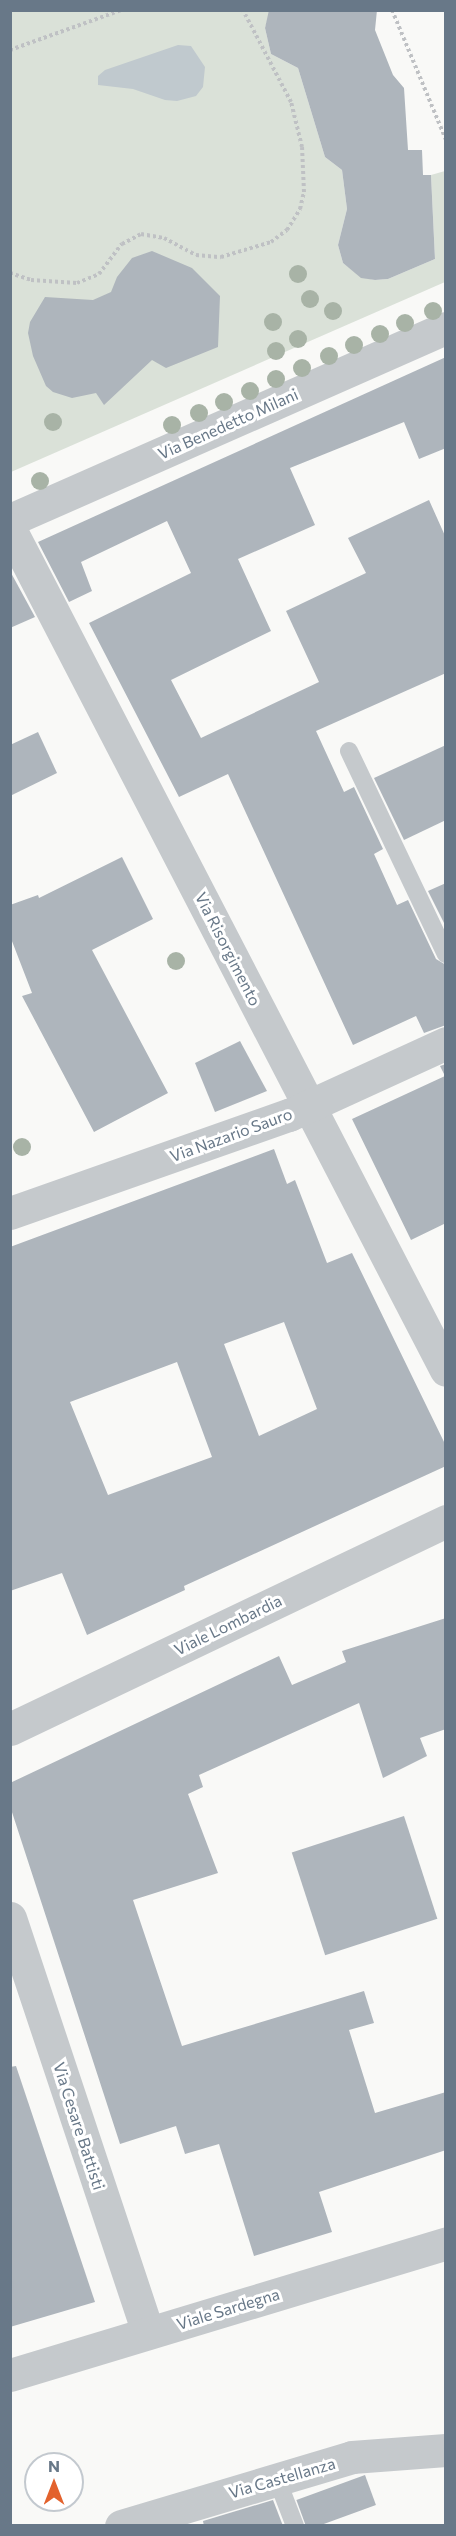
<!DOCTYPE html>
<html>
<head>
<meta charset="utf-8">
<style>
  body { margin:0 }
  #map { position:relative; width:456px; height:2536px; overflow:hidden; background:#f9f9f7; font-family:Commissioner,sans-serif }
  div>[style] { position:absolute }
  .green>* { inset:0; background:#dae1d8 }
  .water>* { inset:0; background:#c0c9ce }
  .building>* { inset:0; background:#aeb5bc; transform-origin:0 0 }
  .path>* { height:4px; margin-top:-2px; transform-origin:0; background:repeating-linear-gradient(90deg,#bfc1c4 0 3px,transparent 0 6px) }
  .service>* { height:18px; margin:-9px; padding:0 9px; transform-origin:9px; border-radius:9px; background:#c5c9cc }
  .minor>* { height:33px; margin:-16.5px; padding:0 16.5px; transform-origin:16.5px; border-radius:16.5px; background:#c5c9cc }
  .tertiary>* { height:33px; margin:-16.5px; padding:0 16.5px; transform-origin:16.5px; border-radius:16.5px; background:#c5c9cc }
  .trees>* { width:18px; height:18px; margin:-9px; border-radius:50%; background:#a8b3a6 }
  span { translate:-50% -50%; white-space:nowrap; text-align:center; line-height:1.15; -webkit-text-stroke:6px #fff; paint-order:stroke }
  .street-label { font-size:16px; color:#687888 }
  .frame { position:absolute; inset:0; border:12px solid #687888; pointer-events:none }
  .north { position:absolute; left:24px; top:2452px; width:60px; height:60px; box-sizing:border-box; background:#fff; border:2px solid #c3c9cf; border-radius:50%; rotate:0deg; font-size:16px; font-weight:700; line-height:24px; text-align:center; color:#687888 }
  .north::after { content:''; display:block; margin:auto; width:21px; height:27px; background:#e3622d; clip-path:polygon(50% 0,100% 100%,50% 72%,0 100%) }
</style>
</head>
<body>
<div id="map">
  <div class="green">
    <div style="clip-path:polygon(11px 11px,270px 11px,265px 28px,271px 54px,298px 68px,325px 157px,342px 170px,347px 209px,338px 245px,343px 263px,361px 277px,375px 280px,388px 279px,435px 259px,431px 175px,445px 171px,445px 282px,11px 472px)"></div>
  </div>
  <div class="water">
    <div style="clip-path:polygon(178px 45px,191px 46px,205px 67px,203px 87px,196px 96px,177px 101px,165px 100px,133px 89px,98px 85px,98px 76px,105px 70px)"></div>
  </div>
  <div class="building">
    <div style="clip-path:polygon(269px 10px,377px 10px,375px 30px,393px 75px,404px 88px,408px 150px,422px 150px,423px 175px,431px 175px,435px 259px,388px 279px,375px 280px,361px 278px,343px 263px,338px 245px,347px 209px,342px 170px,325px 157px,298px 68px,271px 54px,265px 28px)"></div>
    <div style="clip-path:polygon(152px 251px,192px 268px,220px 296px,218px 347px,166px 368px,152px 360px,104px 405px,96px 393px,72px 398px,53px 392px,46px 386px,33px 356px,28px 333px,30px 322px,45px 297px,93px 300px,111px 292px,117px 277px,132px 258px)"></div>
    <div style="clip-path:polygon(446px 357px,446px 448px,419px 459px,404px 422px,290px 468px,315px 525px,238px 559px,271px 631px,171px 680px,201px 738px,319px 682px,286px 611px,366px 573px,348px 538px,429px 500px,446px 538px,446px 673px,316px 731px,344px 792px,354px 787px,383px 849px,374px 854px,397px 905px,408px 900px,436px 959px,446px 965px,446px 1025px,424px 1033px,416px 1016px,353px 1045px,228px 774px,179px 797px,89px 623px,191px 573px,167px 521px,81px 562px,92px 591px,69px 602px,38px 542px)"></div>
    <div style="clip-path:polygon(10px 571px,35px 617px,10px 628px)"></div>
    <div style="clip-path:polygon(38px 732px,57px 773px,10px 796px,10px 745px)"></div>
    <div style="clip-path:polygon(446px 745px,446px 820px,404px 840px,374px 778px)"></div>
    <div style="clip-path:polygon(122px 857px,153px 919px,92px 950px,168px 1093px,94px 1132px,22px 996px,32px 993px,10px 936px,10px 905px,38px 895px,39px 898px)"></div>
    <div style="clip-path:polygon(446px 883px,446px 927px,428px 891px)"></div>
    <div style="clip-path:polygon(240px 1041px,267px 1091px,215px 1112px,195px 1063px)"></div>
    <div style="clip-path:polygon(446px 1064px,446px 1223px,411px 1240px,352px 1119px,445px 1076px,440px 1066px)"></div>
    <div style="clip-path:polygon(evenodd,274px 1149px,287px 1184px,295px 1180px,327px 1263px,352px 1253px,446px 1446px,446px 1466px,184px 1586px,185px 1590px,87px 1635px,62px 1573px,10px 1591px,10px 1247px,274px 1149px,284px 1322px,317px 1409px,259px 1436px,224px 1344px,284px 1322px,274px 1149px,177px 1362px,212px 1457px,108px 1495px,70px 1402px,177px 1362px)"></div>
    <div style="clip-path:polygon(446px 1618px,446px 1729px,420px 1738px,427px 1756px,383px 1778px,359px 1703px,199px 1775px,203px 1787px,188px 1794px,218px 1873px,133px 1900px,182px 2046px,364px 1991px,374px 2023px,349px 2030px,375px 2113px,446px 2092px,446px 2150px,319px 2192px,332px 2232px,254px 2256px,219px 2144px,185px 2154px,176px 2126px,120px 2144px,10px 1806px,10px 1783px,279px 1656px,292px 1685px,346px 1662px,342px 1651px)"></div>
    <div style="left:404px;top:1816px;width:108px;height:118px;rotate:72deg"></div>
    <div style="clip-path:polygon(16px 2066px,95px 2302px,10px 2327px,10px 2067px)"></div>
    <div style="left:365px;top:2475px;width:32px;height:73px;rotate:70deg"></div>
    <div style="clip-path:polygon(273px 2500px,283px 2526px,204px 2526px,203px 2521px)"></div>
  </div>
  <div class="path">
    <div style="left:392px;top:10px;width:141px;rotate:67.4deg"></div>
    <div style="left:10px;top:50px;width:118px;rotate:-19.8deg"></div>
    <div style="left:10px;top:273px;width:22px;rotate:18deg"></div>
    <div style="left:31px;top:280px;width:46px;rotate:3.7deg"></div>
    <div style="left:77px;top:283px;width:24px;rotate:-22deg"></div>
    <div style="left:99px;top:274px;width:38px;rotate:-53deg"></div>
    <div style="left:122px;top:244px;width:21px;rotate:-28deg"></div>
    <div style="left:141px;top:234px;width:23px;rotate:10deg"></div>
    <div style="left:164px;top:238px;width:36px;rotate:28deg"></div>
    <div style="left:196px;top:255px;width:25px;rotate:5deg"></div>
    <div style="left:221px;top:257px;width:52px;rotate:-16.7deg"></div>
    <div style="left:271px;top:242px;width:20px;rotate:-37deg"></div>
    <div style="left:287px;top:230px;width:25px;rotate:-58deg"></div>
    <div style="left:300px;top:209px;width:17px;rotate:-77deg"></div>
    <div style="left:304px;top:192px;width:45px;rotate:-92.5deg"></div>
    <div style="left:302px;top:147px;width:46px;rotate:-103.7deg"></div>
    <div style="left:291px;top:102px;width:104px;rotate:-117.6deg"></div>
  </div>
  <div class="service">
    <div style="left:349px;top:751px;width:225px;rotate:64.5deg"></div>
    <div style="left:277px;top:2479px;width:50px;rotate:69deg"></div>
  </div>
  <div class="minor">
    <div style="left:10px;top:520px;width:476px;rotate:-23.8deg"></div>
    <div style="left:10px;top:529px;width:947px;rotate:62.6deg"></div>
    <div style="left:10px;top:1213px;width:296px;rotate:-19.4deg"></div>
    <div style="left:289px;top:1115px;width:173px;rotate:-24.6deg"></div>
    <div style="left:10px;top:1918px;width:437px;rotate:71.6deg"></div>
    <div style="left:10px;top:2375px;width:456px;rotate:-16.8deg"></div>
    <div style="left:121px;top:2526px;width:241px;rotate:-16.6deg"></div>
    <div style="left:352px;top:2457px;width:94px;rotate:-4.3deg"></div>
  </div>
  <div class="tertiary">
    <div style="left:10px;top:1729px;width:483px;rotate:-25.5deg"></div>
  </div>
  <div class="trees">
    <div style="left:298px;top:274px"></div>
    <div style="left:310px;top:299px"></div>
    <div style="left:333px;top:311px"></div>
    <div style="left:433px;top:311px"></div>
    <div style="left:273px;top:322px"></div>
    <div style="left:405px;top:323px"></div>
    <div style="left:380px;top:334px"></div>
    <div style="left:298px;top:339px"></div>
    <div style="left:354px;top:345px"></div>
    <div style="left:276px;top:351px"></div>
    <div style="left:329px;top:356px"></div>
    <div style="left:302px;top:368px"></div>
    <div style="left:276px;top:379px"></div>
    <div style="left:250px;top:391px"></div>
    <div style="left:224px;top:402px"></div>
    <div style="left:199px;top:413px"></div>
    <div style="left:53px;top:422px"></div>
    <div style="left:172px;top:425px"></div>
    <div style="left:40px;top:481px"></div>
    <div style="left:176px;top:961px"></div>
    <div style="left:22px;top:1147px"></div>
  </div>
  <div class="street-label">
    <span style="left:228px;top:424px;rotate:-24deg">Via Benedetto Milani</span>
    <span style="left:228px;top:949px;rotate:63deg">Via Risorgimento</span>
    <span style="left:231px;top:1135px;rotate:-20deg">Via Nazario Sauro</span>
    <span style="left:228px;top:1625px;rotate:-26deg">Viale Lombardia</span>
    <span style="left:79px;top:2126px;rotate:72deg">Via Cesare Battisti</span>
    <span style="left:228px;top:2309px;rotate:-17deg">Viale Sardegna</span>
    <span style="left:282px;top:2478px;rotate:-16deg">Via Castellanza</span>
  </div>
  <div class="frame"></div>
  <div class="north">N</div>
</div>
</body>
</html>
